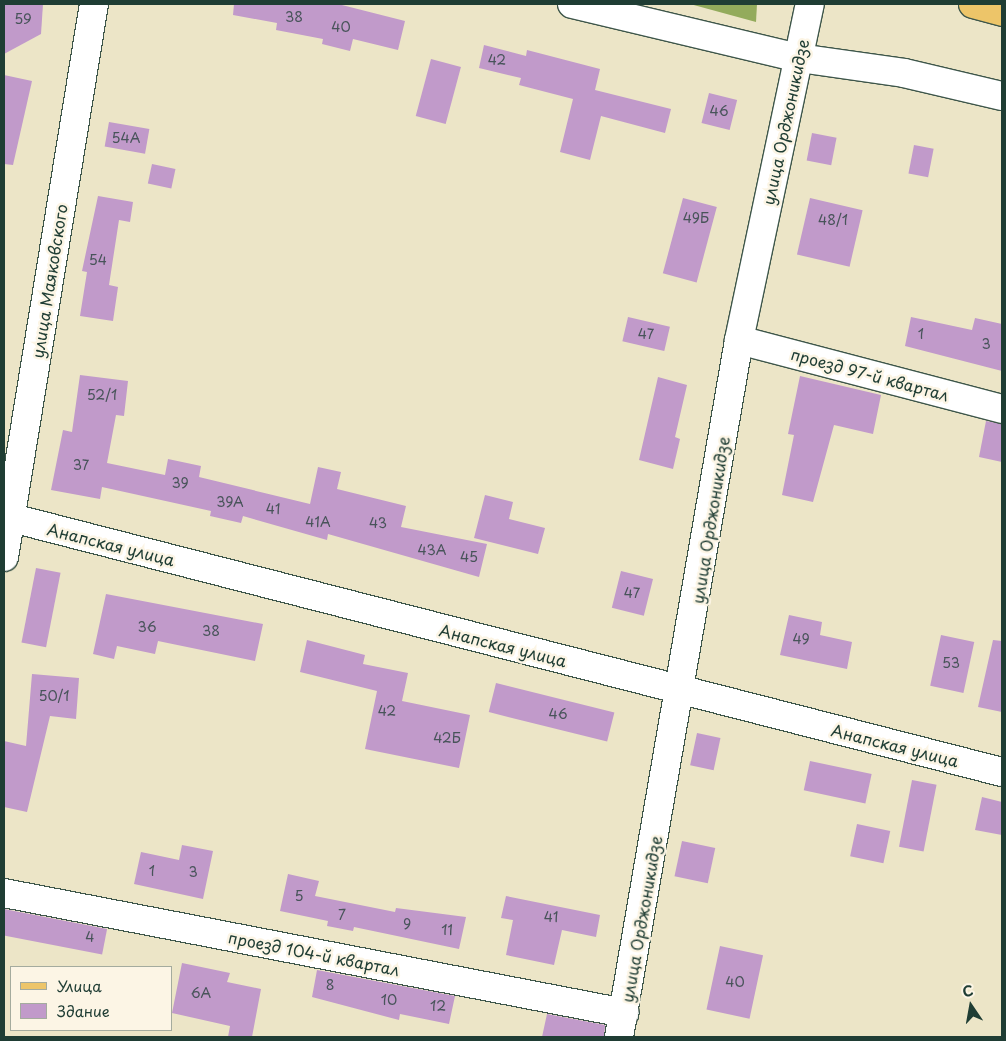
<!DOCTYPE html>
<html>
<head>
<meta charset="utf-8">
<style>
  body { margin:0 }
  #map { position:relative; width:1006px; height:1041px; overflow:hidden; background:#ece5c7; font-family:"Playpen Sans",sans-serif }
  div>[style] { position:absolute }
  .forest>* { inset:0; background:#93ab5c }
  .building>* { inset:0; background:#c19aca; transform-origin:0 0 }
  .roads { filter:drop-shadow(1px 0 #3e564a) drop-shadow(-1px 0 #3e564a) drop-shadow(0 1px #3e564a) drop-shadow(0 -1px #3e564a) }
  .minor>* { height:28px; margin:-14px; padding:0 14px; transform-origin:14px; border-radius:14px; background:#fff }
  .major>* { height:28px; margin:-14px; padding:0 14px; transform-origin:14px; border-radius:14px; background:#edc569 }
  span { translate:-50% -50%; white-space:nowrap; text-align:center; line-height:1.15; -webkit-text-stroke:5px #fcf5e5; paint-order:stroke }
  .number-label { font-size:14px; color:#48545a }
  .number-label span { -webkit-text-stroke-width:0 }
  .street-label { font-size:16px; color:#1f3d34 }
  .frame { position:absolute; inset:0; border:5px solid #1f3d34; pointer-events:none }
  .legend { position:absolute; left:10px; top:966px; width:162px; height:65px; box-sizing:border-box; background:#fcf5e5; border:1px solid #a4ab9e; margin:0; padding:6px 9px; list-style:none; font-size:15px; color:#1f3d34 }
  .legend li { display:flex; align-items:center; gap:10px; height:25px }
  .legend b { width:25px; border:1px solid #a4ab9e }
  .north { position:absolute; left:946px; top:981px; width:50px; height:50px; -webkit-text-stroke:4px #fcf5e5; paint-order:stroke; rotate:348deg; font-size:14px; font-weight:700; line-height:20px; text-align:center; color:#1f3d34 }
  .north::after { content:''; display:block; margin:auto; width:18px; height:22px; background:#1f3d34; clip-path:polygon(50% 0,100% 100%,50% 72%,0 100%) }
</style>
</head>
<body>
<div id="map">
  <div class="forest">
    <div style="clip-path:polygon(690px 4px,757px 4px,756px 22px)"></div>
  </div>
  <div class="building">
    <div style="clip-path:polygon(4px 4px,43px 4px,41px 34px,4px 54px)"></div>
    <div style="clip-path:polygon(234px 4px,338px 4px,405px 21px,398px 50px,353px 39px,350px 51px,322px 44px,323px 39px,276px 30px,277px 23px,233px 15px)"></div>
    <div style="clip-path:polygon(484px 45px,526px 56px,527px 50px,600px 69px,595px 90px,671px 109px,665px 133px,601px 116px,590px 160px,560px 152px,573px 99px,519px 85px,521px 78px,479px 68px)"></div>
    <div style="left:431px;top:59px;width:31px;height:59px;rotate:15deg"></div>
    <div style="clip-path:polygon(4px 75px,32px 81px,13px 165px,4px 164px)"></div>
    <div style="left:709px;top:93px;width:29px;height:31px;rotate:14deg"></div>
    <div style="left:109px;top:122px;width:41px;height:25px;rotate:10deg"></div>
    <div style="left:812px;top:133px;width:25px;height:28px;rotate:11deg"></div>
    <div style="left:914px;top:145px;width:20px;height:29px;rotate:11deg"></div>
    <div style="left:152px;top:164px;width:24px;height:20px;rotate:12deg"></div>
    <div style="clip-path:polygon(98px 196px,133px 202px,130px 222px,119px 220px,109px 285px,118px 287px,113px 321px,80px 316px,87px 272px,82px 271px)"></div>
    <div style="left:683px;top:198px;width:35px;height:78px;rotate:15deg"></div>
    <div style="left:810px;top:198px;width:54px;height:58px;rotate:13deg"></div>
    <div style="left:628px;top:317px;width:43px;height:25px;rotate:13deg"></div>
    <div style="clip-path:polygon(911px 317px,972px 330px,975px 318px,1002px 324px,1002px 371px,905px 346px)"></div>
    <div style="clip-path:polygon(80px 375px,128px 381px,124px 416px,116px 415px,107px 463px,165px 475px,168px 459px,201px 466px,199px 477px,310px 504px,318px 467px,341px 472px,337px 489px,406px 506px,401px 527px,487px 544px,479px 577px,328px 534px,327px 540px,243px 516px,241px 523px,210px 516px,211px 511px,102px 487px,100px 499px,51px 490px,63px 430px,72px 432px)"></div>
    <div style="clip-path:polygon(800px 376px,881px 395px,873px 434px,834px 425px,813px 502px,782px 495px,794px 435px,788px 434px)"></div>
    <div style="clip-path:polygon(658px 377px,687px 385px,675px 437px,680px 439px,673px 469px,639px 460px)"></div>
    <div style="clip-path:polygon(986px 421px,1002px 424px,1002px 462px,979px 457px)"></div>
    <div style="clip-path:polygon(485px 495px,513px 502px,509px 519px,545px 528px,538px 554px,474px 538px)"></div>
    <div style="left:36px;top:568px;width:25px;height:76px;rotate:11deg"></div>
    <div style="left:621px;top:571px;width:33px;height:38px;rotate:14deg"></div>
    <div style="clip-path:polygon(106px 594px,263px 624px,255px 661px,158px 641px,155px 654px,117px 646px,114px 659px,93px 654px)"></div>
    <div style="clip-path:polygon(789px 615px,822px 622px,820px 635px,852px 642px,847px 669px,780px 655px)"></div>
    <div style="left:941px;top:635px;width:34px;height:52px;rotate:12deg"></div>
    <div style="clip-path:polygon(307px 640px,365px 655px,363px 664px,408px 673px,402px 701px,470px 715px,459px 768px,365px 749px,377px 691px,300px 672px)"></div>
    <div style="clip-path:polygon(993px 640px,1002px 641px,1002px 712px,978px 707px)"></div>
    <div style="clip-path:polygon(32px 674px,79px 678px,76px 719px,50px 716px,27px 812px,4px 807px,4px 741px,26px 746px)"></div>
    <div style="left:496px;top:683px;width:122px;height:30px;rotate:14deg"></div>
    <div style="left:697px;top:733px;width:24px;height:33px;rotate:12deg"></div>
    <div style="left:810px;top:761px;width:63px;height:30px;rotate:12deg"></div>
    <div style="left:912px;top:780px;width:25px;height:68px;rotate:11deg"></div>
    <div style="clip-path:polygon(982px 797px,1002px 802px,1002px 835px,975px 830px)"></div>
    <div style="left:857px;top:824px;width:34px;height:33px;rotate:12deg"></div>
    <div style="left:682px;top:841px;width:34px;height:36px;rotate:12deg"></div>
    <div style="clip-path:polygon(182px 845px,213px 851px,203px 899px,134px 884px,141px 852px,179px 860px)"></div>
    <div style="clip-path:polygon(288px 874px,319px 881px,315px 896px,395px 912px,396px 908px,466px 917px,459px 949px,354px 927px,353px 931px,327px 926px,328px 921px,280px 911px)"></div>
    <div style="clip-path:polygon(506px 896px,600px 915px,596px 937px,562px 930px,554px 965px,506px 955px,513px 920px,501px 918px)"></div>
    <div style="left:4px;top:909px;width:105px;height:26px;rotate:11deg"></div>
    <div style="left:720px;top:946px;width:44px;height:65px;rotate:12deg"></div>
    <div style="clip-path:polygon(182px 963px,230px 973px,227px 982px,261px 989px,252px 1037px,228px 1037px,230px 1026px,172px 1013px)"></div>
    <div style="clip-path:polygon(317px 970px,455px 996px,449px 1024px,400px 1014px,399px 1020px,312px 997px)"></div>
    <div style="clip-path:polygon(547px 1014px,605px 1025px,604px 1037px,542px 1037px)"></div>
  </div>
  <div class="roads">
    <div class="minor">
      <div style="left:572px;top:4px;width:233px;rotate:13.4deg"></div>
      <div style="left:799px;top:58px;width:106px;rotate:8.1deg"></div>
      <div style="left:904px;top:73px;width:101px;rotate:13.2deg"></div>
      <div style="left:739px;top:340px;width:272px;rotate:14.7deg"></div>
      <div style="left:4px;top:516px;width:1030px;rotate:14.39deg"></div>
      <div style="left:4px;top:557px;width:560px;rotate:-80.76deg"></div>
      <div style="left:4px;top:893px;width:632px;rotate:10.95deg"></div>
      <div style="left:619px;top:1037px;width:707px;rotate:-80.23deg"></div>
      <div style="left:739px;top:340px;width:343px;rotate:-78.1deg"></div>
    </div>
    <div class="major">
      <div style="left:973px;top:4px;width:30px;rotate:15deg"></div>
    </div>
  </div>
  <div class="number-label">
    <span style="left:294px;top:17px">38</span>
    <span style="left:23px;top:19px">59</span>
    <span style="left:341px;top:27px">40</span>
    <span style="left:497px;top:60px">42</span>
    <span style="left:719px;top:111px">46</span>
    <span style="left:126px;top:138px">54А</span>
    <span style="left:696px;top:218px">49Б</span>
    <span style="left:833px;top:220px">48/1</span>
    <span style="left:98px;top:260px">54</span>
    <span style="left:646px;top:334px">47</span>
    <span style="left:921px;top:334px">1</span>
    <span style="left:986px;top:344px">3</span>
    <span style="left:102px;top:395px">52/1</span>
    <span style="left:81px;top:465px">37</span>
    <span style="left:180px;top:483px">39</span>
    <span style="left:230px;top:502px">39А</span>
    <span style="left:273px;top:509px">41</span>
    <span style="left:318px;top:522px">41А</span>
    <span style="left:378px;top:523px">43</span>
    <span style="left:432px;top:550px">43А</span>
    <span style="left:469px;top:557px">45</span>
    <span style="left:632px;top:593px">47</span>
    <span style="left:147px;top:627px">36</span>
    <span style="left:211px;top:631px">38</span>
    <span style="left:801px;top:639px">49</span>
    <span style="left:951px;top:663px">53</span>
    <span style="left:54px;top:696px">50/1</span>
    <span style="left:387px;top:711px">42</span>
    <span style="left:558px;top:714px">46</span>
    <span style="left:447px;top:738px">42Б</span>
    <span style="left:152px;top:871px">1</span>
    <span style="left:193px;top:872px">3</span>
    <span style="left:299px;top:896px">5</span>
    <span style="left:342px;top:915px">7</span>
    <span style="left:551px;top:917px">41</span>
    <span style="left:407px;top:924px">9</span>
    <span style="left:447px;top:930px">11</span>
    <span style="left:90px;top:937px">4</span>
    <span style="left:735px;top:982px">40</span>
    <span style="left:330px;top:985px">8</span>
    <span style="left:201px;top:993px">6А</span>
    <span style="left:389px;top:1000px">10</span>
    <span style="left:438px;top:1006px">12</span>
  </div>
  <div class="street-label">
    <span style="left:785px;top:122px;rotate:-78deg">улица Орджоникидзе</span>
    <span style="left:49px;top:281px;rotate:-81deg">улица Маяковского</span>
    <span style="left:870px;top:374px;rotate:15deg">проезд 97-й квартал</span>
    <span style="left:710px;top:520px;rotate:-81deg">улица Орджоникидзе</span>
    <span style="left:111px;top:544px;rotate:14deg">Анапская улица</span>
    <span style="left:503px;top:645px;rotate:14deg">Анапская улица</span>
    <span style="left:895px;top:745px;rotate:14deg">Анапская улица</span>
    <span style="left:641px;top:919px;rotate:-80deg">улица Орджоникидзе</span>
    <span style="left:314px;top:953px;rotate:11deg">проезд 104-й квартал</span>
  </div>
  <div class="frame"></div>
  <ul class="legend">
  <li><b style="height:6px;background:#edc569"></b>Улица</li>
  <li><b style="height:14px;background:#c19aca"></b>Здание</li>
  </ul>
  <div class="north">С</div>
</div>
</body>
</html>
